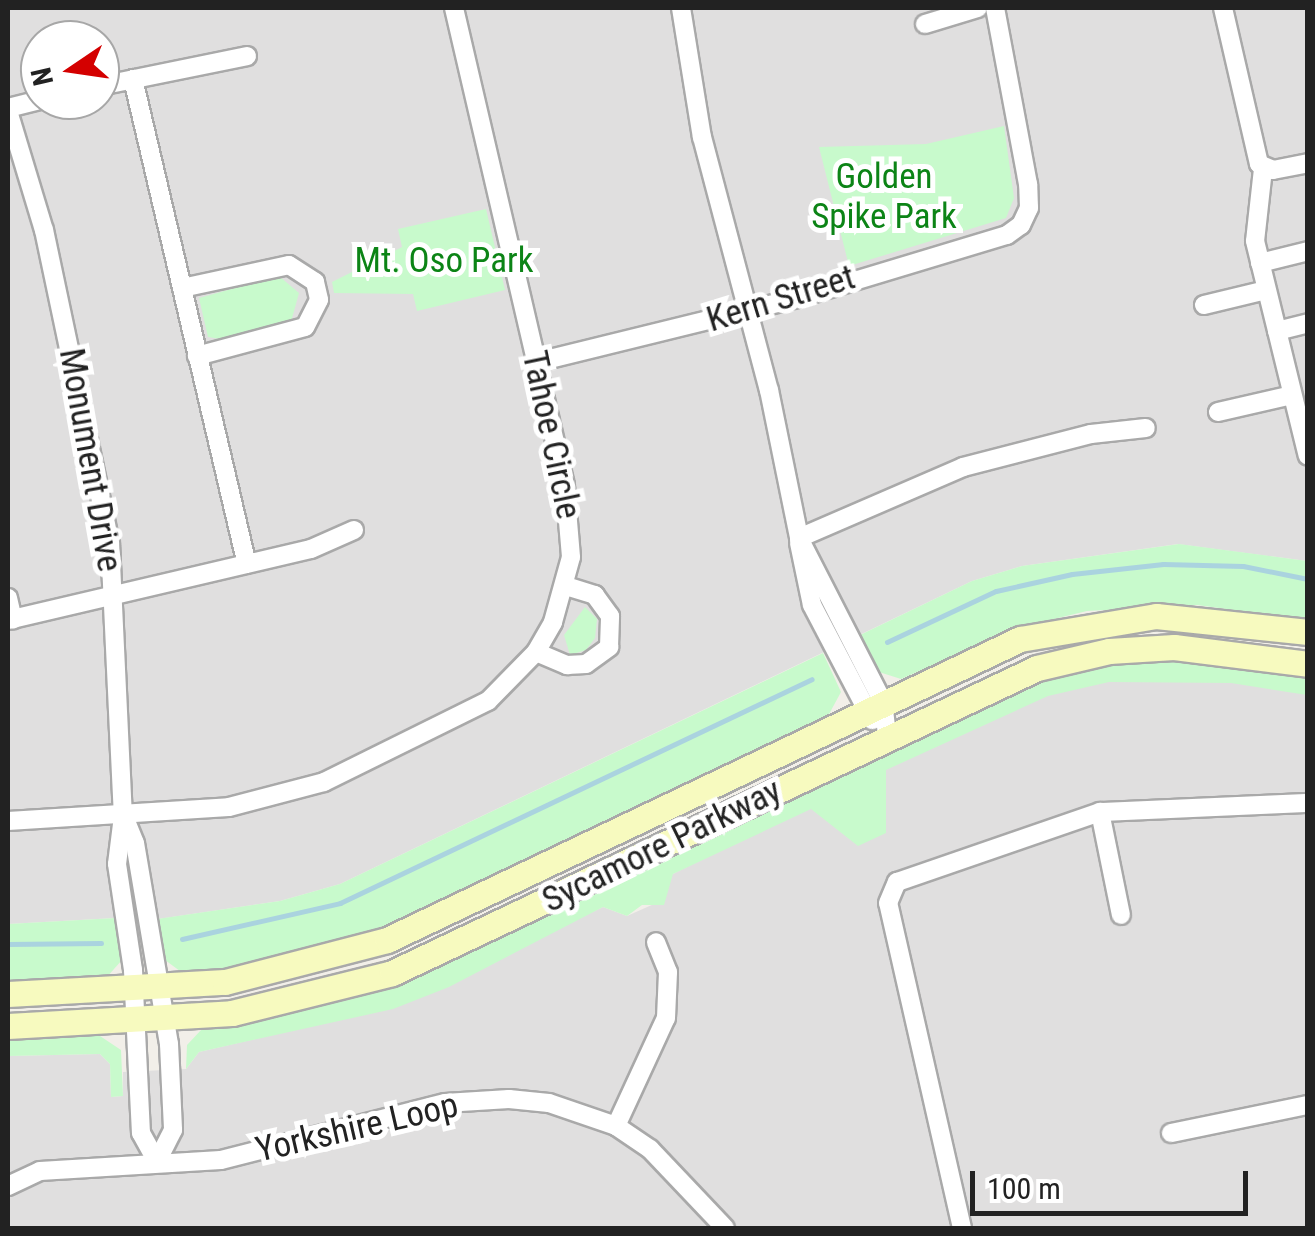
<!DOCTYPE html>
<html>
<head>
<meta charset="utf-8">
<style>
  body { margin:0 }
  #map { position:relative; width:1315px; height:1236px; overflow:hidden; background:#f2efe9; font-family:"Roboto Condensed",sans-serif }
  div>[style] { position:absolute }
  .residential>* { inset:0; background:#e0dfdf }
  .park>* { inset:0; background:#c8facc }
  .stream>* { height:5px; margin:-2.5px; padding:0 2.5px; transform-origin:2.5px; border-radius:2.5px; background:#aad3df }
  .roads { filter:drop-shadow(2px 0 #a9a9a9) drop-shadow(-2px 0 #a9a9a9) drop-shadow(0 2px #a9a9a9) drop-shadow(0 -2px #a9a9a9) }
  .street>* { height:18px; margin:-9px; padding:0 9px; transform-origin:9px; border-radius:9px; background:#fff }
  .secondary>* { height:25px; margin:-12.5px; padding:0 12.5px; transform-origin:12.5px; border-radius:12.5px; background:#f7fabf }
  span { translate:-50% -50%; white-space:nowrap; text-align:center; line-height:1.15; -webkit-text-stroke:10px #fff; paint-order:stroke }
  .park-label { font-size:35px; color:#0c8416 }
  .street-label { font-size:35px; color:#222 }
  .frame { position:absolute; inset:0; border:10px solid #222; pointer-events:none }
  .north { position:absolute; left:20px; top:20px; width:100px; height:100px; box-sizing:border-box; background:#fff; border:2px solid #a7a7a7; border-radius:50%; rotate:257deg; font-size:28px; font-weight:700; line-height:40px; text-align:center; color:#222 }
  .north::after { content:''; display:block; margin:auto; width:35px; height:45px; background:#d40000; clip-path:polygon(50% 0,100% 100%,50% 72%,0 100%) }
  .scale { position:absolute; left:970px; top:1171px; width:278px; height:45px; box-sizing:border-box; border:5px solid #222; border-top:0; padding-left:12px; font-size:30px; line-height:35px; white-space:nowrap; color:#222; -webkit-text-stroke:8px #fff; paint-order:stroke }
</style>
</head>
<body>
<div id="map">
  <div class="residential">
    <div style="clip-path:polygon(evenodd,8px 8px,1307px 8px,1307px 561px,1178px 544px,1022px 566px,972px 581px,340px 884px,280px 901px,158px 919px,161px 943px,122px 949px,115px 918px,8px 924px,8px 8px,40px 40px,100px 40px,100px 100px,40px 100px,40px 40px)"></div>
    <div style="clip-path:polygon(1105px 679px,1232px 680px,1307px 692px,1307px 1228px,8px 1228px,8px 1056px,100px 1054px,110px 1064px,111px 1097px,123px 1096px,123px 1072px,186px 1069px,199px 1052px,392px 1007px,603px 907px,627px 916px,654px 904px,673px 874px,934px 740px,1042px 694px)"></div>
  </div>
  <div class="park">
    <div style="clip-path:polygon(1004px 126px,1014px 198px,1006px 218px,849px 266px,819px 147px,926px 144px)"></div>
    <div style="clip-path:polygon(486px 209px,505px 290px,417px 311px,413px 294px,334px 293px,332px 282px,402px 247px,398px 229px)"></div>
    <div style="clip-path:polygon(279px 276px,299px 293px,291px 322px,226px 340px,208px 337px,199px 298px)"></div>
    <div style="clip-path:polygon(1179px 544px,1307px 561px,1307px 620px,1197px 605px,1087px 611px,1017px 628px,901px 679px,879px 672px,860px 635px,972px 581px,1022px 566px)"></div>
    <div style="clip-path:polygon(585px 607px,597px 619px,595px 638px,586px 650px,570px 655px,564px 635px)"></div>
    <div style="clip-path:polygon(823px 653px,841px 692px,828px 716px,385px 929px,232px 969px,184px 974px,165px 960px,157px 919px,280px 901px,340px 884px)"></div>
    <div style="clip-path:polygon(1170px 658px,1307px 677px,1307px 695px,1231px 683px,1109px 682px,1048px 696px,886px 770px,886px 833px,858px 846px,811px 809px,673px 874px,664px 905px,642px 905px,627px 916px,603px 907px,449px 987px,393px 1009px,199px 1052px,186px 1069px,187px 1045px,202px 1029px,347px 1000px,429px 971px,975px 704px,1101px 664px)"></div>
    <div style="clip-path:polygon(116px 918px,122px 960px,106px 978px,8px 983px,8px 924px)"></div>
    <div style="clip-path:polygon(97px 1034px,121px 1050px,123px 1096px,111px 1097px,110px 1064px,100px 1054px,8px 1056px,8px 1037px)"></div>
  </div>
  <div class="stream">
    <div style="left:887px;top:642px;width:120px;rotate:-25.1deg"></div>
    <div style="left:996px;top:591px;width:78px;rotate:-12.6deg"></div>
    <div style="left:1072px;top:574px;width:92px;rotate:-6.3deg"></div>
    <div style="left:1163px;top:564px;width:80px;rotate:1.4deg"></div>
    <div style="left:1243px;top:566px;width:66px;rotate:11.3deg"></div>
    <div style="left:182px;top:939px;width:162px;rotate:-12.8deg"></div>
    <div style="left:340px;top:903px;width:522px;rotate:-25.39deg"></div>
    <div style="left:8px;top:944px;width:93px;rotate:-0.6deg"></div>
  </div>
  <div class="roads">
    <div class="street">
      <div style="left:681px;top:8px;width:131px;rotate:80.8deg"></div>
      <div style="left:702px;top:137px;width:262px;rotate:75.2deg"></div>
      <div style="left:769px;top:390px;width:151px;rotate:78.5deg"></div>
      <div style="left:799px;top:538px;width:184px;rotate:62.9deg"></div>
      <div style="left:883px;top:702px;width:33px;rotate:83deg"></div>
      <div style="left:1223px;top:8px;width:160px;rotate:77deg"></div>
      <div style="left:1259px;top:164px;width:15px;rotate:23deg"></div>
      <div style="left:1273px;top:170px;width:36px;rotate:-11deg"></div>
      <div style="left:925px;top:24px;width:55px;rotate:-16.8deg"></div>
      <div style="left:133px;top:79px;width:498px;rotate:76.8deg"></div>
      <div style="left:100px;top:86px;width:150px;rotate:-11.5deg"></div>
      <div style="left:8px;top:108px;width:34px;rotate:-14deg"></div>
      <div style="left:8px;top:111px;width:124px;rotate:73.2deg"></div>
      <div style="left:44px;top:230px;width:319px;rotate:78.1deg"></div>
      <div style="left:110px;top:542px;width:274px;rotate:87.3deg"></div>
      <div style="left:123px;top:816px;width:48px;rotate:97.1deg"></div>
      <div style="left:117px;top:864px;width:107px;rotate:81.4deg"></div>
      <div style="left:133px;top:970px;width:163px;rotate:87.2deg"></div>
      <div style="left:141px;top:1133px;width:33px;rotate:61deg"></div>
      <div style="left:1263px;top:169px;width:72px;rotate:96.3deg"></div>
      <div style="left:1255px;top:241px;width:221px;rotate:76.2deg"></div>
      <div style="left:1260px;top:263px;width:49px;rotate:-14deg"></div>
      <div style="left:182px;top:288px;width:109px;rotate:-12.1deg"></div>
      <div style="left:289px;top:265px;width:31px;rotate:33deg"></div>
      <div style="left:315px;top:282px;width:18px;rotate:77deg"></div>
      <div style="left:319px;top:300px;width:30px;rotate:117deg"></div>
      <div style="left:305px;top:327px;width:112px;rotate:165deg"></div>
      <div style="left:1204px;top:305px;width:64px;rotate:-13.6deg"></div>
      <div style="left:1277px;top:331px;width:32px;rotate:-14deg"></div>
      <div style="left:537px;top:362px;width:269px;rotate:-13.8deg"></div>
      <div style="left:798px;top:298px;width:218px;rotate:-16.8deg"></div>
      <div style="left:1007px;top:235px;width:17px;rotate:-36deg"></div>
      <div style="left:1021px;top:225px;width:19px;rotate:-65deg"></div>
      <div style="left:1029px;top:208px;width:24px;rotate:-92deg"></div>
      <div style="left:1028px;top:184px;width:179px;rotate:-100.6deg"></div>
      <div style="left:1218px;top:412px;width:76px;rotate:-12.9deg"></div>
      <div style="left:799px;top:538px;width:179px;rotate:-23.4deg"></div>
      <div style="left:963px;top:467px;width:132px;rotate:-14.5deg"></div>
      <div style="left:1091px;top:434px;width:55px;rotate:-6.2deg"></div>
      <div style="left:799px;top:543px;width:63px;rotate:78.2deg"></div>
      <div style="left:812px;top:605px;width:130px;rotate:62.4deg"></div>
      <div style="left:8px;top:598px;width:22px;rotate:77deg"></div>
      <div style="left:8px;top:620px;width:311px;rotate:-13.2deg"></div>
      <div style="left:311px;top:549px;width:47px;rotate:-23.8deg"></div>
      <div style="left:536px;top:652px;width:34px;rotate:23deg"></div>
      <div style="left:567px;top:665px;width:19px;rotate:-3deg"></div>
      <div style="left:586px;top:664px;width:29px;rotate:-36deg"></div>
      <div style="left:609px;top:647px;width:31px;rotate:-88deg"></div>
      <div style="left:610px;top:616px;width:26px;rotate:-126deg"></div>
      <div style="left:595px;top:595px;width:30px;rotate:-163deg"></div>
      <div style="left:1100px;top:812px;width:105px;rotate:78.5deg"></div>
      <div style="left:124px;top:816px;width:29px;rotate:68deg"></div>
      <div style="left:135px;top:843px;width:204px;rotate:80.4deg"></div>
      <div style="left:169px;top:1044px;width:86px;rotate:87.3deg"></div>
      <div style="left:173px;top:1130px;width:36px;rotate:117deg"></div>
      <div style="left:8px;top:821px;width:221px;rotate:-3.6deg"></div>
      <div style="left:229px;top:807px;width:98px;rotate:-14.7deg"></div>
      <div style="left:324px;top:782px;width:183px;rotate:-26.3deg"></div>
      <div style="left:488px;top:701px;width:69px;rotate:-45.6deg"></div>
      <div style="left:536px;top:652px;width:34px;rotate:-60deg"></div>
      <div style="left:553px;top:622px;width:67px;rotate:-74.5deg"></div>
      <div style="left:571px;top:557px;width:72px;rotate:-94.8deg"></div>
      <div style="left:565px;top:485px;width:490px;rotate:-103.1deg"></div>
      <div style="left:616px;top:1126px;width:119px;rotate:-65.2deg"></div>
      <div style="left:666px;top:1018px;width:46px;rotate:-87.5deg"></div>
      <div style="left:668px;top:972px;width:32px;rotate:-112deg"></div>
      <div style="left:1171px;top:1133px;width:140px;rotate:-11.6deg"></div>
      <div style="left:8px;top:1186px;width:35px;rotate:-25deg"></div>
      <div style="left:40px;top:1171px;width:181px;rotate:-3.5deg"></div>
      <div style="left:221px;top:1160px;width:231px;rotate:-14.3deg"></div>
      <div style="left:445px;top:1103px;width:64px;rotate:-3.6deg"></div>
      <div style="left:509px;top:1099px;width:40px;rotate:5.7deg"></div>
      <div style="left:549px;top:1103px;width:71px;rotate:18.9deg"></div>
      <div style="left:616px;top:1126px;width:41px;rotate:34.1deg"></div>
      <div style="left:650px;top:1149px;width:109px;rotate:46.5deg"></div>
      <div style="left:962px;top:1228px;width:333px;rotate:-102.8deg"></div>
      <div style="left:888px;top:903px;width:23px;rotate:-67deg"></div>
      <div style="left:897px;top:882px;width:215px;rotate:-19deg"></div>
      <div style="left:1100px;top:812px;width:208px;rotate:-2.5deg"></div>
    </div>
    <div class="secondary">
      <div style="left:8px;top:994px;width:217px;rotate:-3.2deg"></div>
      <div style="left:225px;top:982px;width:167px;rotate:-14.5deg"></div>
      <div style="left:387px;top:940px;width:701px;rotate:-25.43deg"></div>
      <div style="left:1020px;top:639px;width:138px;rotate:-9.6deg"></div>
      <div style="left:1156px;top:616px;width:153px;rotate:6deg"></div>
      <div style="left:8px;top:1026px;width:224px;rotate:-3.3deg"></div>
      <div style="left:232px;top:1013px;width:165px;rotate:-14deg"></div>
      <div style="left:392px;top:973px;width:713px;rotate:-25.31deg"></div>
      <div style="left:1037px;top:668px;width:74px;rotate:-13.3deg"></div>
      <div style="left:1109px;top:651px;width:65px;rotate:-3.5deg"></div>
      <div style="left:1174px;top:647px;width:135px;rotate:7.2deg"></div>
    </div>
  </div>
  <div class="park-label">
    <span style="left:884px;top:197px">Golden<br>Spike Park</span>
    <span style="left:444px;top:261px">Mt. Oso Park</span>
  </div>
  <div class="street-label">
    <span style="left:781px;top:299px;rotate:-17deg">Kern Street</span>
    <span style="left:551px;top:435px;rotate:78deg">Tahoe Circle</span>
    <span style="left:90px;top:460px;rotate:80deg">Monument Drive</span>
    <span style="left:662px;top:846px;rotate:-26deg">Sycamore Parkway</span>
    <span style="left:357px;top:1128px;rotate:-13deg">Yorkshire Loop</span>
  </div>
  <div class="frame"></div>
  <div class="north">N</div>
  <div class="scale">100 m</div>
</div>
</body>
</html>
